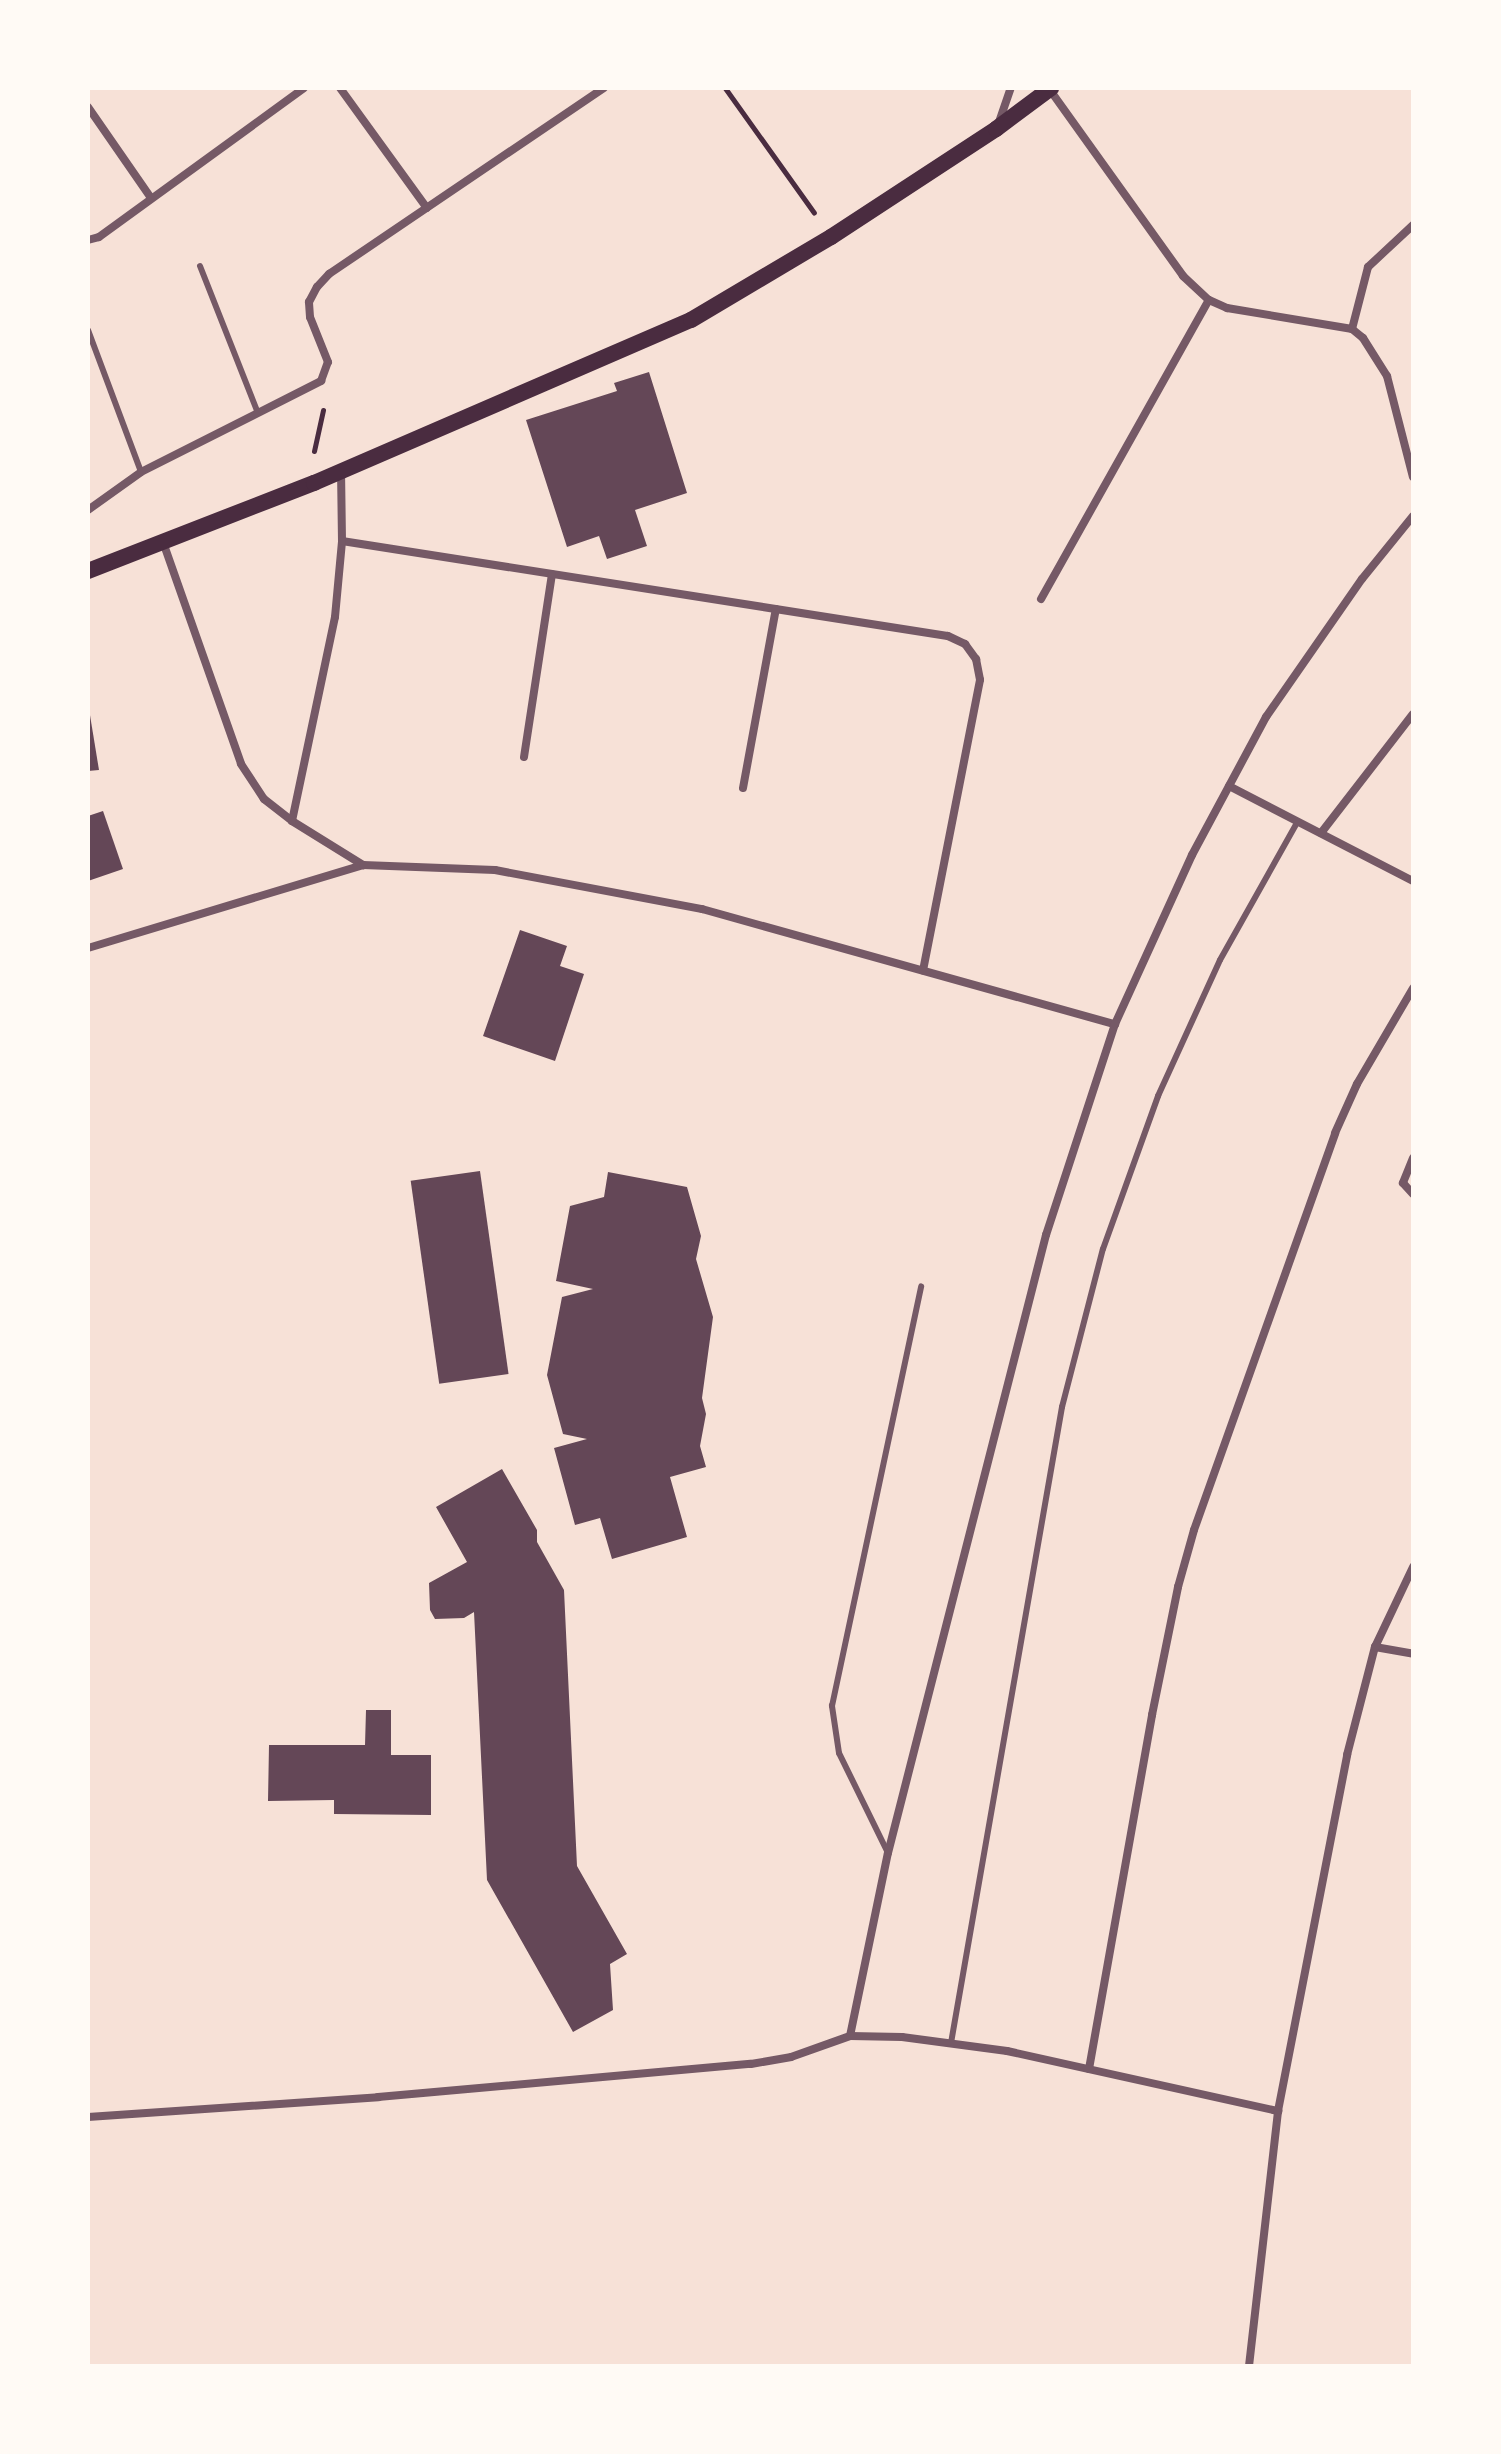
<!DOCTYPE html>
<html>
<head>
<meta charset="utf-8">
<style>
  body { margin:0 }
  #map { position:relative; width:1501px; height:2454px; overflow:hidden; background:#f7e1d7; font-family:"Public Sans",sans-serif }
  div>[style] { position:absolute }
  .building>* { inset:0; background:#644757; transform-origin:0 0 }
  .path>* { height:5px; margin:-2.5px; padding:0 2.5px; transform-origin:2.5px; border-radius:2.5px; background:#4a2c40 }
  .service>* { height:6px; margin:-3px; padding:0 3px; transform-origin:3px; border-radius:3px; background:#755966 }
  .minor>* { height:8px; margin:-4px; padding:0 4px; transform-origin:4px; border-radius:4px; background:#755966 }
  .secondary>* { height:16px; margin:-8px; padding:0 8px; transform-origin:8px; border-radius:8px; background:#4a2c40 }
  span { translate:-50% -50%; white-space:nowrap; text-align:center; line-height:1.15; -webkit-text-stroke:6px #fffaf5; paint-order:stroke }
  .frame { position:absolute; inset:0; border:90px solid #fffaf5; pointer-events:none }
</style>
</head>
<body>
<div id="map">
  <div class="building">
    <div style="clip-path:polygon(649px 372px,687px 493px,635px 510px,647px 546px,607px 559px,599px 536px,567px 547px,526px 420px,617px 391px,614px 383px)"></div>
    <div style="clip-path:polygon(88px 703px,99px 770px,88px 771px)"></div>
    <div style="clip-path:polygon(103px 811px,123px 869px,88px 881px,88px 816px)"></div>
    <div style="clip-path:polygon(520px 930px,567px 946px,560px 966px,584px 974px,555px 1061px,483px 1036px)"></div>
    <div style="left:480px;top:1171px;width:205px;height:70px;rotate:82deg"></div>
    <div style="clip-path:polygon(608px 1172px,687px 1187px,701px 1236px,696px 1259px,713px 1317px,702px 1398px,706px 1414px,700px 1446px,706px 1467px,670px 1477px,687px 1537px,612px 1559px,600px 1518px,575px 1525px,554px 1448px,587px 1439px,563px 1434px,547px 1375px,562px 1297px,593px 1289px,556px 1281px,570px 1206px,604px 1197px)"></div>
    <div style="clip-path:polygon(502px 1469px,537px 1530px,537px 1542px,564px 1590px,577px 1866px,627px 1954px,610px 1964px,613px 2010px,573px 2032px,487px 1880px,474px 1612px,464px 1618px,435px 1619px,430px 1610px,429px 1583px,467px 1562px,436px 1507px)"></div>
    <div style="clip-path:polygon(366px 1710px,391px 1710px,391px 1755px,431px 1755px,431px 1815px,334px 1814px,334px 1800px,268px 1801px,269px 1745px,365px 1745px)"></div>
  </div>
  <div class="path">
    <div style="left:725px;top:88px;width:153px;rotate:54.5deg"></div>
    <div style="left:314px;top:451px;width:42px;rotate:-77.6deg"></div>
  </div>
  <div class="service">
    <div style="left:200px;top:266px;width:158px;rotate:68.5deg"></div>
    <div style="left:88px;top:330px;width:152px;rotate:69.5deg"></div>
    <div style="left:888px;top:1853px;width:111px;rotate:-116.1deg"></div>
    <div style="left:839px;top:1753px;width:48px;rotate:-98.5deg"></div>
    <div style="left:832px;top:1706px;width:429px;rotate:-78deg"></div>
    <div style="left:951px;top:2043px;width:646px;rotate:-80.1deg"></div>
    <div style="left:1062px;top:1407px;width:163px;rotate:-75.5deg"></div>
    <div style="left:1103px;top:1249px;width:163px;rotate:-70.2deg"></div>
    <div style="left:1158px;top:1096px;width:149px;rotate:-65.5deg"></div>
    <div style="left:1220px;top:960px;width:159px;rotate:-60.7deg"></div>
  </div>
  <div class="minor">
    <div style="left:340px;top:88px;width:148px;rotate:54.1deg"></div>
    <div style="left:1050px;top:90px;width:229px;rotate:54.4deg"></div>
    <div style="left:1183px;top:276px;width:35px;rotate:43deg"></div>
    <div style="left:1209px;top:300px;width:20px;rotate:24deg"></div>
    <div style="left:1227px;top:308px;width:127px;rotate:9.5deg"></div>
    <div style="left:1352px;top:329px;width:14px;rotate:39deg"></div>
    <div style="left:1363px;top:338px;width:45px;rotate:57.7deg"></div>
    <div style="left:1387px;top:376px;width:104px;rotate:75.6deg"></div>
    <div style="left:88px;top:107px;width:111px;rotate:55.3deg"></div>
    <div style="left:998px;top:125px;width:39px;rotate:-71deg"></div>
    <div style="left:88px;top:240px;width:11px;rotate:-15deg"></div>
    <div style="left:99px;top:237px;width:253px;rotate:-36deg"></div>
    <div style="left:1352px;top:329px;width:64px;rotate:-75.5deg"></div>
    <div style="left:1368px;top:267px;width:62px;rotate:-43deg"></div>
    <div style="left:88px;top:510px;width:65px;rotate:-35.6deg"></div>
    <div style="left:141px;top:472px;width:202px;rotate:-26.8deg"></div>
    <div style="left:321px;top:381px;width:20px;rotate:-70deg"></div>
    <div style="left:328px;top:362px;width:48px;rotate:-111.8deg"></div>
    <div style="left:310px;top:317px;width:15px;rotate:-94deg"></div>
    <div style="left:309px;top:302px;width:17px;rotate:-62deg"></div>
    <div style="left:317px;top:287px;width:18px;rotate:-47deg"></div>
    <div style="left:329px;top:274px;width:332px;rotate:-34.1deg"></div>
    <div style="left:342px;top:541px;width:613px;rotate:8.91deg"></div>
    <div style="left:948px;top:636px;width:19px;rotate:25deg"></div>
    <div style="left:965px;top:644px;width:19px;rotate:54deg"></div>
    <div style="left:976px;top:659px;width:21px;rotate:79deg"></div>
    <div style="left:980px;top:680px;width:296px;rotate:101.1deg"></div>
    <div style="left:163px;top:542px;width:235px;rotate:70.6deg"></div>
    <div style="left:241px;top:764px;width:42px;rotate:56.7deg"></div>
    <div style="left:264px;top:799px;width:36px;rotate:38deg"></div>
    <div style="left:292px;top:821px;width:84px;rotate:31.8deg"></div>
    <div style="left:1041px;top:599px;width:343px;rotate:-60.7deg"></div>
    <div style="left:524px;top:757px;width:185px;rotate:-81.3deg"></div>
    <div style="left:1229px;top:786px;width:207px;rotate:27.3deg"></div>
    <div style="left:743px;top:788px;width:182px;rotate:-79.6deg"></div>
    <div style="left:292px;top:821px;width:208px;rotate:-78.1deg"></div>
    <div style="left:335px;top:617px;width:76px;rotate:-84.7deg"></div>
    <div style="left:342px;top:541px;width:70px;rotate:-90.8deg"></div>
    <div style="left:1321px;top:833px;width:150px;rotate:-52.3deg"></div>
    <div style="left:88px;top:948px;width:287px;rotate:-16.8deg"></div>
    <div style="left:363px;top:865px;width:132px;rotate:2.2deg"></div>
    <div style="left:495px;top:870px;width:211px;rotate:10.7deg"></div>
    <div style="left:702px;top:909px;width:429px;rotate:15.6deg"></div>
    <div style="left:1413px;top:1158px;width:27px;rotate:112deg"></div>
    <div style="left:1403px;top:1183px;width:15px;rotate:48deg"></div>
    <div style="left:1375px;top:1647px;width:39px;rotate:10deg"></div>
    <div style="left:850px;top:2036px;width:187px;rotate:-78.3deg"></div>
    <div style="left:888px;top:1853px;width:638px;rotate:-75.66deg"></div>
    <div style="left:1046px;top:1235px;width:222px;rotate:-71.9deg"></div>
    <div style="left:1115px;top:1024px;width:186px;rotate:-65.5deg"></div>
    <div style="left:1192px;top:855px;width:157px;rotate:-61.8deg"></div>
    <div style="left:1266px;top:717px;width:168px;rotate:-55.2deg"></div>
    <div style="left:1362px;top:579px;width:81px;rotate:-51deg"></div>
    <div style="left:1089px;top:2069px;width:360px;rotate:-79.9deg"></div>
    <div style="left:1152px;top:1715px;width:131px;rotate:-78.5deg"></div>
    <div style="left:1178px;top:1587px;width:59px;rotate:-74.3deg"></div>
    <div style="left:1194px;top:1530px;width:421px;rotate:-70.4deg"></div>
    <div style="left:1335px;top:1133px;width:54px;rotate:-65.8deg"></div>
    <div style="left:1357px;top:1084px;width:111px;rotate:-59.7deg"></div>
    <div style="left:88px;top:2117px;width:291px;rotate:-3.9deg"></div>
    <div style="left:378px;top:2097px;width:374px;rotate:-5.1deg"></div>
    <div style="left:751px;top:2064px;width:41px;rotate:-9.9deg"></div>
    <div style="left:791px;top:2057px;width:63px;rotate:-19.6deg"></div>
    <div style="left:850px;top:2036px;width:52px;rotate:1.1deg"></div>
    <div style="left:902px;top:2037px;width:106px;rotate:7.6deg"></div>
    <div style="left:1007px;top:2051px;width:278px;rotate:12.5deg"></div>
    <div style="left:1249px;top:2366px;width:257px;rotate:-83.5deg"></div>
    <div style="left:1278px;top:2111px;width:363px;rotate:-79deg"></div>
    <div style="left:1347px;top:1755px;width:112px;rotate:-75.5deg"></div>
    <div style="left:1375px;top:1647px;width:89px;rotate:-64.6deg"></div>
  </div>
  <div class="secondary">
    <div style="left:88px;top:571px;width:243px;rotate:-21.3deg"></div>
    <div style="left:314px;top:483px;width:411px;rotate:-23.4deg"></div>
    <div style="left:691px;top:320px;width:163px;rotate:-30.7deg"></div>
    <div style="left:831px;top:237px;width:197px;rotate:-33.2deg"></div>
    <div style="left:996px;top:129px;width:69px;rotate:-36.7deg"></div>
  </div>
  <div class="frame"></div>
</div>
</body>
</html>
